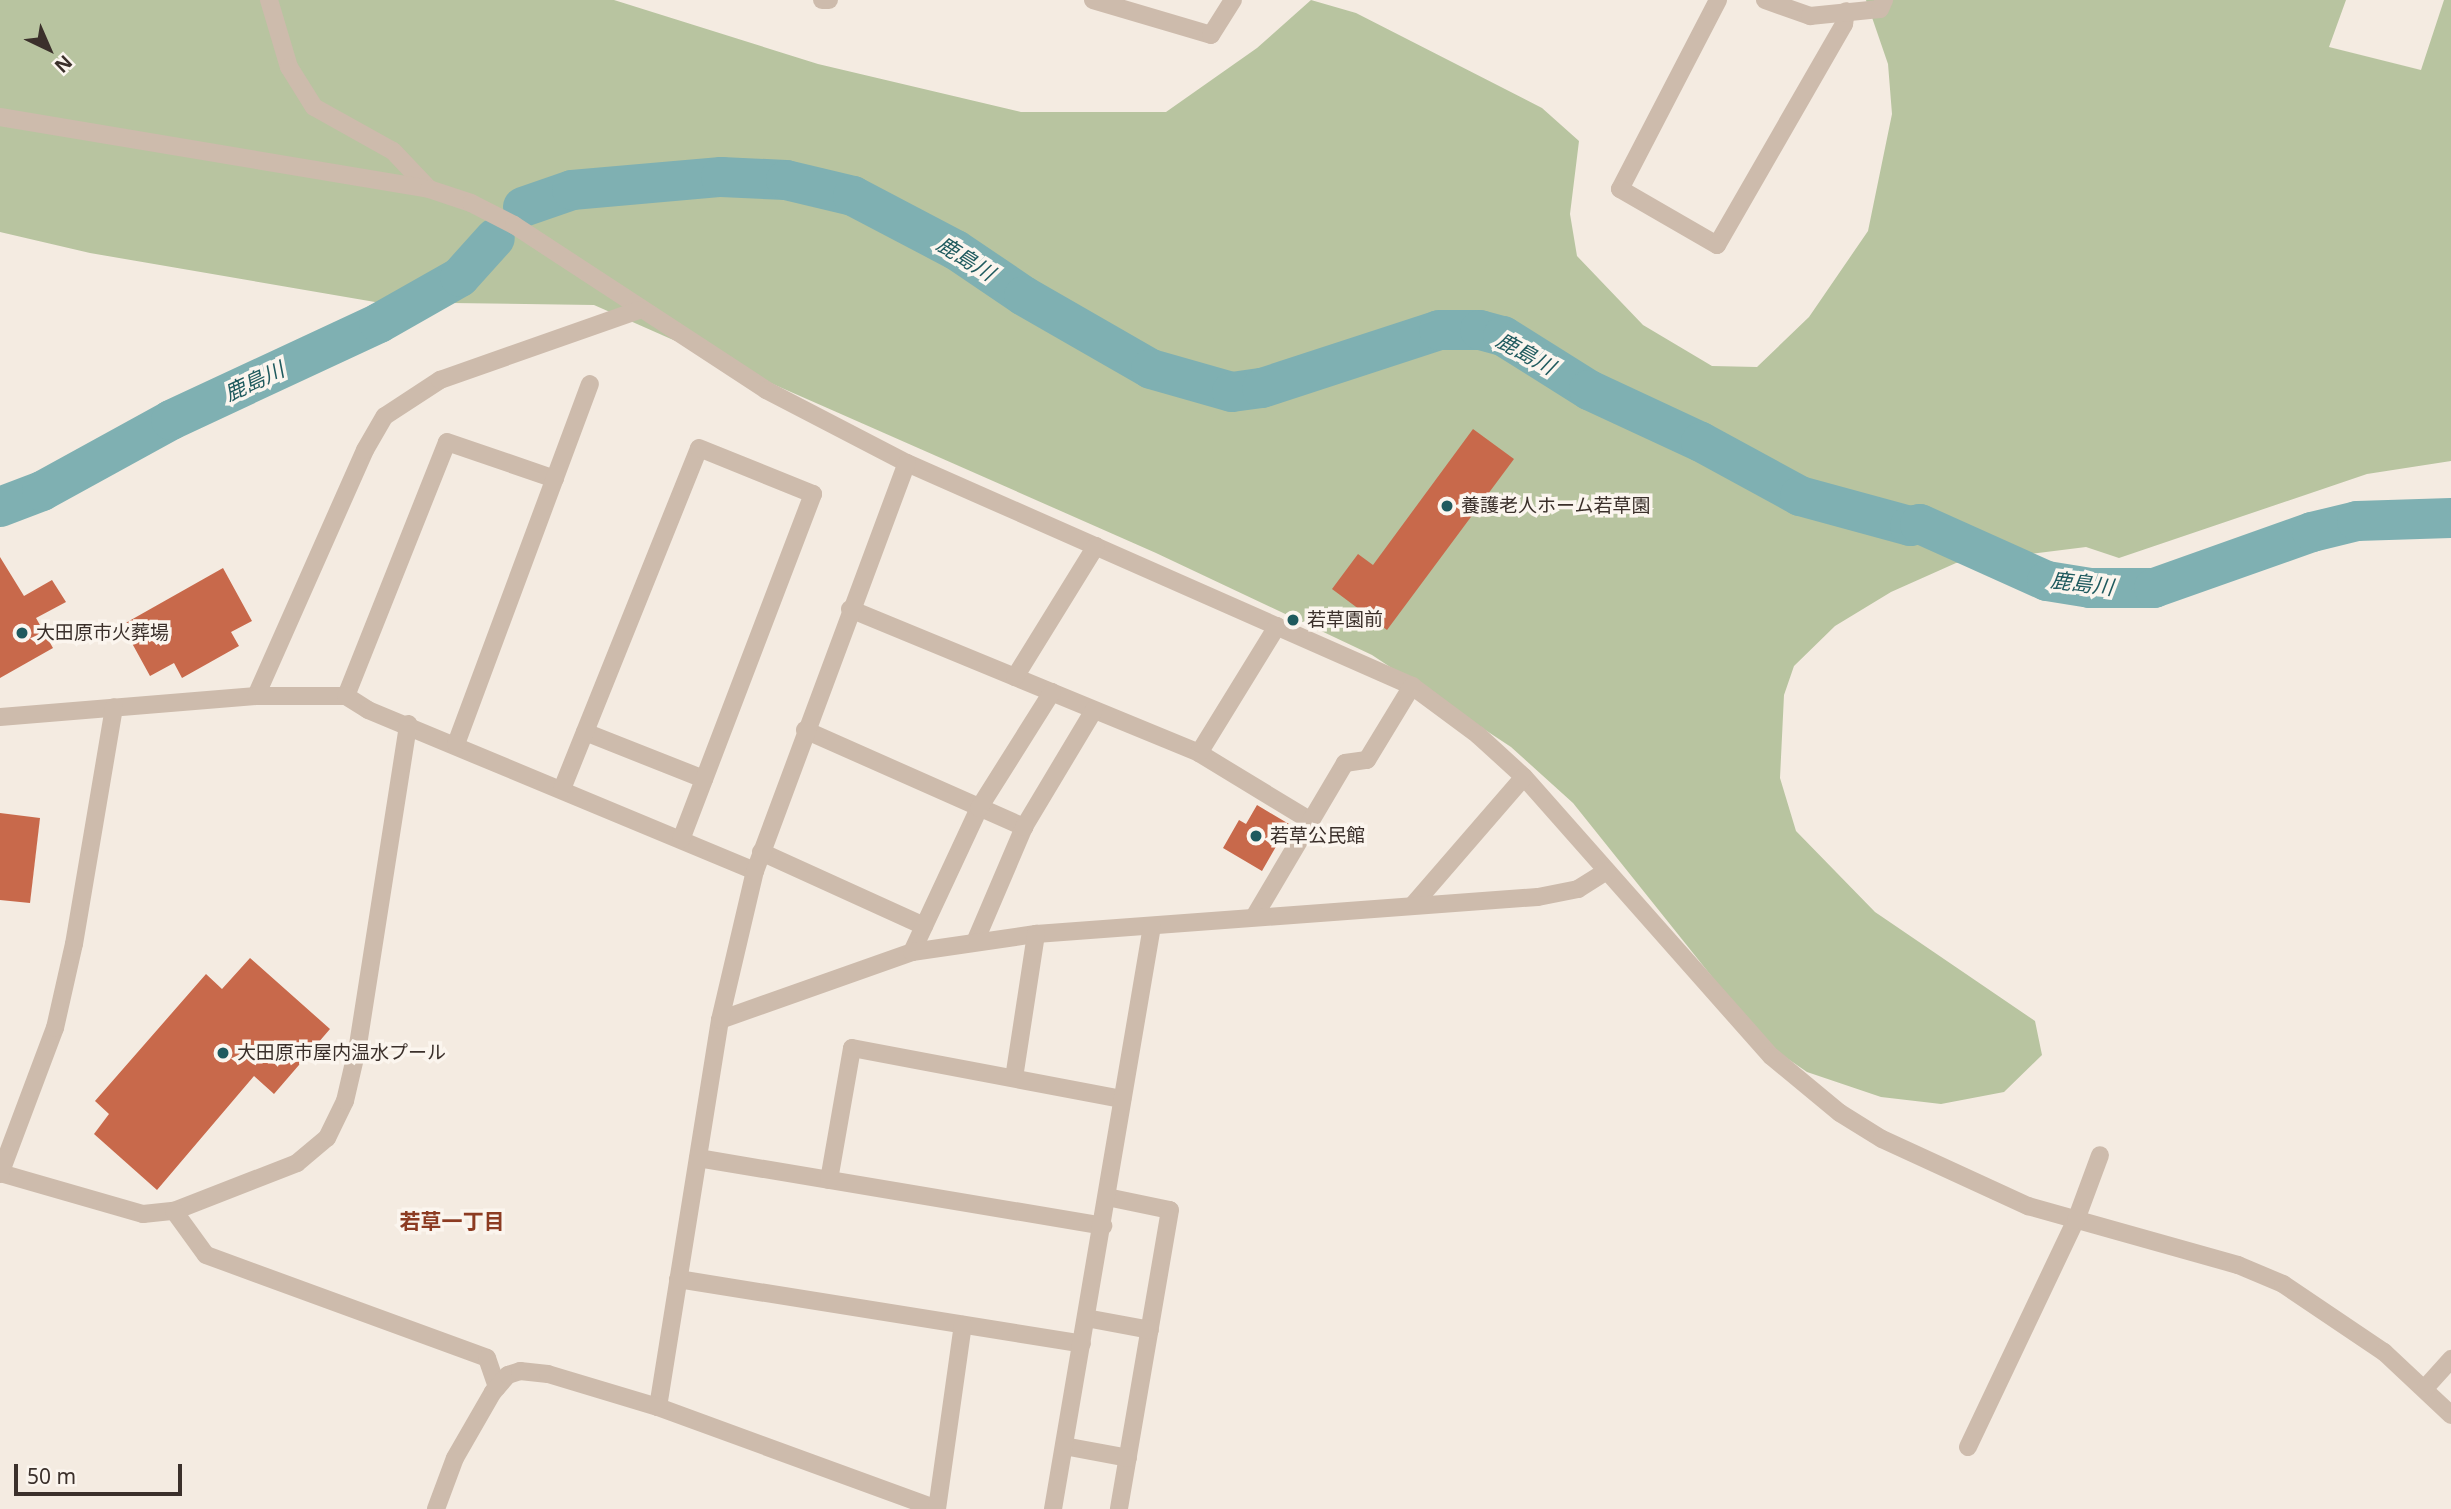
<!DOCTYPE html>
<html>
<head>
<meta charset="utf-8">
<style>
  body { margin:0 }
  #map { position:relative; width:2451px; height:1509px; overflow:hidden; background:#f4ebe1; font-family:"Noto Sans","Noto Sans JP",sans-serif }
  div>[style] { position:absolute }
  .green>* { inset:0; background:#b8c4a0 }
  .river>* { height:40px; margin:-20px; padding:0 20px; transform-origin:20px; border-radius:20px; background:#7fb0b2 }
  .building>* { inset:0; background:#c8694b }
  .minor>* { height:18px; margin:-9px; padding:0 9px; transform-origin:9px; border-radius:9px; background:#cdbbac }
  .dots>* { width:19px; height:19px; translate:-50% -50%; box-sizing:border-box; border:4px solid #fbf5ee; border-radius:50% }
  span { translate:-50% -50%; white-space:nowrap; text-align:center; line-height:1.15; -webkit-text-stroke:7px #fbf5ee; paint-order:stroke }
  .poi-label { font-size:19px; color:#3b302b }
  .left { translate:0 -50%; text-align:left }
  .water-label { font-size:21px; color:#1f5a5e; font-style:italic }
  .neighbourhood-label { font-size:21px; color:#8c3b22; font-weight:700 }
  .north { position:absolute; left:14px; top:14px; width:70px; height:70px; -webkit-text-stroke:5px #fbf5ee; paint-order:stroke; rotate:136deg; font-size:19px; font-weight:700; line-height:28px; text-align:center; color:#3b302b }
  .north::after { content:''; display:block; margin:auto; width:24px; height:32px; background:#3b302b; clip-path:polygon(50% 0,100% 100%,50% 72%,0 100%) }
  .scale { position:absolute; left:14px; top:1464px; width:168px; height:32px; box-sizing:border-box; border:4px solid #3b302b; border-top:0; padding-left:9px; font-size:21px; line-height:24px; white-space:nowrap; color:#3b302b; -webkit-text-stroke:5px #fbf5ee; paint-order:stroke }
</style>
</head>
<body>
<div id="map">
  <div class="green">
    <div style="clip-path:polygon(0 0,614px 0,818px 64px,1021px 112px,1166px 112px,1257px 48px,1311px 0,1356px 13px,1542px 108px,1579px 141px,1570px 214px,1577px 256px,1643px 325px,1712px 366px,1757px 367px,1809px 317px,1868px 231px,1892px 114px,1888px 64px,1866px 0,2346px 0,2329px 47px,2421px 70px,2444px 0,2451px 0,2451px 461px,2367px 474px,2119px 558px,2086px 547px,1956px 563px,1891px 592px,1835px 626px,1794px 666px,1784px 695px,1780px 778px,1796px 831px,1875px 912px,2035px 1021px,2042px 1055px,2004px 1092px,1941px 1104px,1881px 1097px,1807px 1072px,1765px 1043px,1573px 803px,1511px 747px,1372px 655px,1156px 553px,594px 305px,375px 302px,90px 253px,0 232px)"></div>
  </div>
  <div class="river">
    <div style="left:523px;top:207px;width:52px;rotate:-19.1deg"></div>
    <div style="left:572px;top:190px;width:150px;rotate:-5deg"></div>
    <div style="left:721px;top:177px;width:65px;rotate:2.6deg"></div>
    <div style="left:786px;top:180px;width:69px;rotate:13.4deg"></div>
    <div style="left:853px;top:196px;width:116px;rotate:27.7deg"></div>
    <div style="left:956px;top:250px;width:82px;rotate:34.1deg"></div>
    <div style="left:1024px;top:296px;width:146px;rotate:29.9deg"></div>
    <div style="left:1151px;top:369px;width:84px;rotate:15.9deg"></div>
    <div style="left:1232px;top:392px;width:30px;rotate:-8deg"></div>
    <div style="left:1262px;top:388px;width:186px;rotate:-18.1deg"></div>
    <div style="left:1439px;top:330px;width:41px"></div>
    <div style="left:1480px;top:330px;width:24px;rotate:15deg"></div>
    <div style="left:1503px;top:336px;width:102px;rotate:32.1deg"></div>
    <div style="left:1589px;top:390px;width:123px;rotate:24.9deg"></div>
    <div style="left:1701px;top:442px;width:113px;rotate:28.6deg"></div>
    <div style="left:1800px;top:496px;width:114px;rotate:15.3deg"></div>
    <div style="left:1910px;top:526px;width:10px;rotate:-11deg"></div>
    <div style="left:1920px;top:524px;width:139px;rotate:24.2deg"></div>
    <div style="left:2047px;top:581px;width:44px;rotate:9.2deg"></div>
    <div style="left:2090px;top:588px;width:64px"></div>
    <div style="left:2154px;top:588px;width:168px;rotate:-19.5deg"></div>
    <div style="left:2312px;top:532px;width:46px;rotate:-13.7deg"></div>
    <div style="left:2357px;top:521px;width:94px;rotate:-1.8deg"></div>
    <div style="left:0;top:507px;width:45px;rotate:-20.9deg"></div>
    <div style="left:42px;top:491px;width:147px;rotate:-28.8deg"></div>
    <div style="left:171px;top:420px;width:230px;rotate:-25deg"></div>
    <div style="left:379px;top:323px;width:93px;rotate:-29.6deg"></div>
    <div style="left:460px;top:277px;width:52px;rotate:-48.1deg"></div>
  </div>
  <div class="building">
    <div style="clip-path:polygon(1473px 429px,1514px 459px,1387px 630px,1332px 589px,1358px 554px,1373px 565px)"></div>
    <div style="clip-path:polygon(0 557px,24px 596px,52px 580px,66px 602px,36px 618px,53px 648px,0 678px)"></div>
    <div style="clip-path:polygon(223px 568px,252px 621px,231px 632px,239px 646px,182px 678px,174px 663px,150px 676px,122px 625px)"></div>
    <div style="clip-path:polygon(1257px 805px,1289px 824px,1262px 871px,1223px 848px,1239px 820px,1246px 824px)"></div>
    <div style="clip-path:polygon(0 813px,40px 818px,30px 903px,0 900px)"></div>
    <div style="clip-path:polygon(250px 958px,330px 1029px,274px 1094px,254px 1076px,157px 1190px,94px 1134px,109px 1114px,95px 1101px,206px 974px,222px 989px)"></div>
  </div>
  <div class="minor">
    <div style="left:269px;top:0;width:70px;rotate:73.4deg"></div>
    <div style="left:289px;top:67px;width:47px;rotate:58deg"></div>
    <div style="left:314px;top:107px;width:90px;rotate:29.1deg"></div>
    <div style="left:393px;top:151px;width:52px;rotate:46.5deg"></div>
    <div style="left:822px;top:0;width:7px"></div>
    <div style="left:1093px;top:0;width:123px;rotate:16.5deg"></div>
    <div style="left:1211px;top:35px;width:41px;rotate:-57.8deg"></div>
    <div style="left:1718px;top:0;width:213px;rotate:117.4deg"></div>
    <div style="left:1620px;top:189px;width:112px;rotate:30deg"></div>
    <div style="left:1717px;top:245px;width:255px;rotate:-60.1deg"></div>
    <div style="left:1844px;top:24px;width:13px;rotate:-81deg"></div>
    <div style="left:1765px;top:0;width:48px;rotate:19.6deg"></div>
    <div style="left:1810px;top:16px;width:70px;rotate:-5.7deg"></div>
    <div style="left:1880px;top:9px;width:10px;rotate:-66deg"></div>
    <div style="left:0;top:117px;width:435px;rotate:9.5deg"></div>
    <div style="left:429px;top:189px;width:44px;rotate:18.4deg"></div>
    <div style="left:471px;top:203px;width:48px;rotate:27.1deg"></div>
    <div style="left:514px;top:225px;width:301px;rotate:33.2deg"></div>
    <div style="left:766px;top:390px;width:159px;rotate:27.4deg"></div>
    <div style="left:907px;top:463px;width:552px;rotate:23.83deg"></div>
    <div style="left:1412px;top:686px;width:82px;rotate:36.6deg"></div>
    <div style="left:1478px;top:735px;width:62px;rotate:42.4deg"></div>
    <div style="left:1524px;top:777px;width:373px;rotate:48.5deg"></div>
    <div style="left:1771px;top:1056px;width:89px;rotate:39.6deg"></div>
    <div style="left:1840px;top:1113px;width:49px;rotate:31.8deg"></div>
    <div style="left:1882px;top:1139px;width:161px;rotate:24.7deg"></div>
    <div style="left:2028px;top:1206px;width:218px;rotate:15.7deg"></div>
    <div style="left:2238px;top:1265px;width:49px;rotate:22.9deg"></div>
    <div style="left:2283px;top:1284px;width:122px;rotate:34deg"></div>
    <div style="left:2384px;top:1352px;width:92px;rotate:43.2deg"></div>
    <div style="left:850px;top:609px;width:378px;rotate:22.4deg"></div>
    <div style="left:1199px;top:753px;width:131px;rotate:31.3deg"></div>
    <div style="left:1015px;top:677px;width:154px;rotate:-58.3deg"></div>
    <div style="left:256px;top:696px;width:269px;rotate:-66.1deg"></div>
    <div style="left:365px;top:450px;width:39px;rotate:-60deg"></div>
    <div style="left:385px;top:416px;width:66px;rotate:-33.2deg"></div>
    <div style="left:440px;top:380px;width:211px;rotate:-19.4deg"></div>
    <div style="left:346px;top:696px;width:273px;rotate:-68.3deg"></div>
    <div style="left:447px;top:442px;width:114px;rotate:18.9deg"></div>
    <div style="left:0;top:717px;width:257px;rotate:-4.7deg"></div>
    <div style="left:256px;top:696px;width:90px"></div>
    <div style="left:346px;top:696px;width:26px;rotate:32deg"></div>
    <div style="left:368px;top:710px;width:419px;rotate:22.6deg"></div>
    <div style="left:805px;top:730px;width:240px;rotate:23.9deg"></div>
    <div style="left:585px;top:732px;width:128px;rotate:21.6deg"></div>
    <div style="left:456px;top:744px;width:384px;rotate:-69.6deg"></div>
    <div style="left:1199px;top:753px;width:149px;rotate:-58.4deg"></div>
    <div style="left:562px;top:789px;width:367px;rotate:-68.1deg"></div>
    <div style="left:699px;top:448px;width:123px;rotate:22deg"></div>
    <div style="left:813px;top:494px;width:369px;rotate:110.9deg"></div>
    <div style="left:761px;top:852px;width:179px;rotate:24.4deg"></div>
    <div style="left:1413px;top:905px;width:169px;rotate:-49.1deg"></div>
    <div style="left:1254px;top:917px;width:179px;rotate:-59.4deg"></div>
    <div style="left:1345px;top:763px;width:22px;rotate:-8deg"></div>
    <div style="left:1367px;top:760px;width:87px;rotate:-58.7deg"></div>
    <div style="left:975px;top:942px;width:125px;rotate:-66.9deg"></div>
    <div style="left:1024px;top:827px;width:136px;rotate:-59.1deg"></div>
    <div style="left:912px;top:952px;width:159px;rotate:-65deg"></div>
    <div style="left:979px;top:808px;width:137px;rotate:-57.8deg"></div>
    <div style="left:720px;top:1020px;width:204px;rotate:-19.5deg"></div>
    <div style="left:912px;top:952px;width:125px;rotate:-8.3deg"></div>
    <div style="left:1036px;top:934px;width:503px;rotate:-4.22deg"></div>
    <div style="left:1538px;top:897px;width:41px;rotate:-11.3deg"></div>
    <div style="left:1578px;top:889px;width:34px;rotate:-32deg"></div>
    <div style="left:1014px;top:1078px;width:146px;rotate:-81.3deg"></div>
    <div style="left:698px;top:1158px;width:411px;rotate:9.5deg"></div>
    <div style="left:0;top:1173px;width:149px;rotate:16deg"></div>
    <div style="left:143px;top:1214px;width:31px;rotate:-6deg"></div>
    <div style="left:174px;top:1211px;width:132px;rotate:-21.3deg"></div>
    <div style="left:297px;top:1163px;width:39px;rotate:-40deg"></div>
    <div style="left:327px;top:1138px;width:41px;rotate:-64.1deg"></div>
    <div style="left:345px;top:1101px;width:57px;rotate:-76.9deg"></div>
    <div style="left:358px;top:1045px;width:325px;rotate:-81.1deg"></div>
    <div style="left:0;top:1174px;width:156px;rotate:-69.4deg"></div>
    <div style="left:55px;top:1028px;width:86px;rotate:-77.3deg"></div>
    <div style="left:74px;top:944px;width:240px;rotate:-80.4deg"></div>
    <div style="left:829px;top:1180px;width:134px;rotate:-80.1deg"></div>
    <div style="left:852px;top:1048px;width:275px;rotate:10.7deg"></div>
    <div style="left:1107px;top:1197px;width:64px;rotate:11.7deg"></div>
    <div style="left:1170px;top:1210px;width:303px;rotate:99.7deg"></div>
    <div style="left:174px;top:1211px;width:54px;rotate:54deg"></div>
    <div style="left:206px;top:1255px;width:299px;rotate:20.1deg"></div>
    <div style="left:487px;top:1358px;width:31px;rotate:71deg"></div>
    <div style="left:678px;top:1279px;width:409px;rotate:9.1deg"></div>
    <div style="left:1086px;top:1318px;width:65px;rotate:10.6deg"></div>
    <div style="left:2426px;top:1387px;width:38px;rotate:-48deg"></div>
    <div style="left:658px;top:1407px;width:392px;rotate:-80.9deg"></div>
    <div style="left:720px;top:1020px;width:153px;rotate:-76.8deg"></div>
    <div style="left:755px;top:871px;width:435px;rotate:-69.6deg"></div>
    <div style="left:1064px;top:1446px;width:65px;rotate:10.6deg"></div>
    <div style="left:1968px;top:1447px;width:251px;rotate:-64.6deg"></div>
    <div style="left:2076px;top:1220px;width:69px;rotate:-69.7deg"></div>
    <div style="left:436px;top:1509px;width:54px;rotate:-69.6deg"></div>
    <div style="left:455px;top:1458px;width:76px;rotate:-60.1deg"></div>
    <div style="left:493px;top:1392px;width:23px;rotate:-49deg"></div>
    <div style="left:508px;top:1375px;width:13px;rotate:-18deg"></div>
    <div style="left:520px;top:1371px;width:28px;rotate:6deg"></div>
    <div style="left:548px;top:1374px;width:115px;rotate:16.7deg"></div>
    <div style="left:658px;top:1407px;width:297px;rotate:20.1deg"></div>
    <div style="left:937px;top:1509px;width:186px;rotate:-82deg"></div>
    <div style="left:1053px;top:1509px;width:591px;rotate:-80.36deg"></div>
  </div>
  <div class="dots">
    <div style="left:1447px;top:506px;background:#1f5a5e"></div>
    <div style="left:1293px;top:620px;background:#1f5a5e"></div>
    <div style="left:22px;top:633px;background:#1f5a5e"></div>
    <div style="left:1256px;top:836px;background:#1f5a5e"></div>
    <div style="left:223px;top:1053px;background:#1f5a5e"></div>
  </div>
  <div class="poi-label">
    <span class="left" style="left:1461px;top:506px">養護老人ホーム若草園</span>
    <span class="left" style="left:1307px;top:620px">若草園前</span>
    <span class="left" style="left:36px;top:633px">大田原市火葬場</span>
    <span class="left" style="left:1270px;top:836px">若草公民館</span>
    <span class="left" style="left:237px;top:1053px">大田原市屋内温水プール</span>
  </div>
  <div class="water-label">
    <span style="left:966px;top:258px;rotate:32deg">鹿島川</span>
    <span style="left:1526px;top:353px;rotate:29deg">鹿島川</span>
    <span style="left:254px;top:381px;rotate:-25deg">鹿島川</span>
    <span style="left:2082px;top:583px;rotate:7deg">鹿島川</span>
  </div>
  <div class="neighbourhood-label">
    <span style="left:452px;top:1221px">若草一丁目</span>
  </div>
  <div class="north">N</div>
  <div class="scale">50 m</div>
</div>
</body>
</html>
